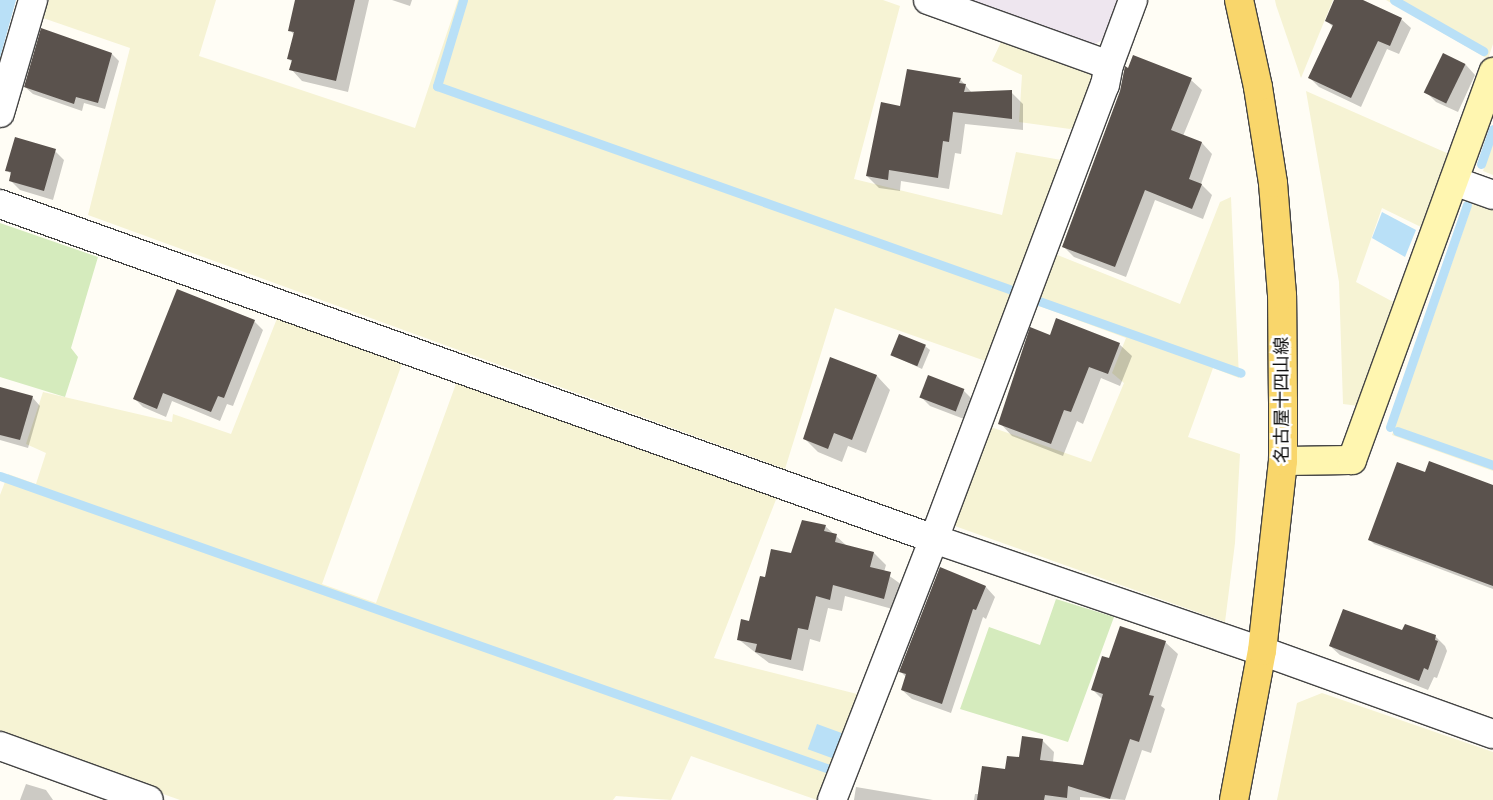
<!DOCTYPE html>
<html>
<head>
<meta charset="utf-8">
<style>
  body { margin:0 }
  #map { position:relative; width:1493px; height:800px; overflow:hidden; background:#fffdf5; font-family:"IBM Plex Serif","Noto Sans JP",serif }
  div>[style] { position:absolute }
  .industrial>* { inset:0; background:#eee6ef }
  .farmland>* { inset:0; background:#f6f3d4 }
  .green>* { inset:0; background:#d5ebbd }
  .water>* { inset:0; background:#b9e0f7; transform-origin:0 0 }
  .shadow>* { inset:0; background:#0003 }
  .stream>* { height:9px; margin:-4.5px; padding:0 4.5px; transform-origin:4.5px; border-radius:4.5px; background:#b9e0f7 }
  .building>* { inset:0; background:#5a524d; transform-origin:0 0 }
  .roads { filter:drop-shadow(1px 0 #444) drop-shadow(-1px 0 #444) drop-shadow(0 1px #444) drop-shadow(0 -1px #444) }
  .street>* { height:28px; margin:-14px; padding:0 14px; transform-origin:14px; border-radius:14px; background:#fff }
  .secondary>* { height:28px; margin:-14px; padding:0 14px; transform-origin:14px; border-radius:14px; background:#fff6b0 }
  .primary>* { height:28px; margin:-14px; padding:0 14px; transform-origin:14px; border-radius:14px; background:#f9d66b }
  span { translate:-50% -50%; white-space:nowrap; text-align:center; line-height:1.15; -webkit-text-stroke:5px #fff; paint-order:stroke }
  .street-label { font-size:18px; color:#111 }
</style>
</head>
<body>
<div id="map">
  <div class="industrial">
    <div style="clip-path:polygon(965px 0,1123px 0,1110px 36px,1093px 45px)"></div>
  </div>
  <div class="farmland">
    <div style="clip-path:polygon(49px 0,216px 0,199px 56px,415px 128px,458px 0,883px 0,900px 6px,854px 179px,1002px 215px,1016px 152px,1067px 161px,991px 363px,835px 308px,785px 469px,88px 215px,130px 48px,43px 18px)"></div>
    <div style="clip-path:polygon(1275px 0,1333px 0,1301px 78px,1276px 5px)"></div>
    <div style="clip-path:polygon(1386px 0,1493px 0,1493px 44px,1488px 59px)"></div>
    <div style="clip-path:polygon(1003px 38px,1092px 73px,1095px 83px,1078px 125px,1070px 129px,1019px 122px,1022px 75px,992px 61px)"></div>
    <div style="clip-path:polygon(1306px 91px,1449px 154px,1423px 228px,1382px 208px,1356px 282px,1397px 304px,1359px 406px,1343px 404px,1339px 282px)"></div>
    <div style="clip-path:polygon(1493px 144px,1493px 175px,1483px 171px)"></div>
    <div style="clip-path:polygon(1231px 197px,1239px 378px,1213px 368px,1188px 437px,1240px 454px,1235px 543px,1225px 622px,952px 525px,988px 426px,1091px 462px,1124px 383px,1112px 373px,1126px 338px,1034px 304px,1055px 254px,1180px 304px,1220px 202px)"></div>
    <div style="clip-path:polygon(1473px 202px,1493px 209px,1493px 471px,1392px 435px)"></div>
    <div style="clip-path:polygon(278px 316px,403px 361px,322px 584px,376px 603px,457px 381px,777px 497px,714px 658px,869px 697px,827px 800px,817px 800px,691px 756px,671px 800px,616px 796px,613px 800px,180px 800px,0 736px,0 495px,8px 474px,36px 484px,46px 453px,26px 444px,43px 392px,172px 422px,173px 414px,231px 434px)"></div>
    <div style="clip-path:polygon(1322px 693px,1493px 752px,1493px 800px,1277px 800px,1297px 703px)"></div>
  </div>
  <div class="green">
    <div style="clip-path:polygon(0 223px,98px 257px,71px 348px,78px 357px,65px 397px,0 377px)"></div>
    <div style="clip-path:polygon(1056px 599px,1114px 617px,1068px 742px,960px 709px,989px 627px,1040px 645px)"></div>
  </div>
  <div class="water">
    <div style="clip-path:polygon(0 0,16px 0,0 58px)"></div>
    <div style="clip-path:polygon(1382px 212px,1416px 230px,1405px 257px,1372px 238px)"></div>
    <div style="left:817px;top:724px;width:27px;height:27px;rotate:20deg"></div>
  </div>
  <div class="shadow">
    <div style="clip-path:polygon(297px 0,369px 0,348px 92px,302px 81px,291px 69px,292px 62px,288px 58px,294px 35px,290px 30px)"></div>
    <div style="clip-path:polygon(392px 0,412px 0,410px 6px)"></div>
    <div style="clip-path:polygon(1338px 0,1360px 0,1401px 19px,1411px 28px,1399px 54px,1387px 49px,1361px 107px,1319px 87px,1310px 78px,1333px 27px,1328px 22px)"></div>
    <div style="clip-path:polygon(112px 54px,119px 61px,105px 109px,84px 103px,82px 111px,33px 94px,25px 87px)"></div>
    <div style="clip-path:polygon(1444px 55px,1466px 65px,1475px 75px,1458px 112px,1436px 102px,1426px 92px)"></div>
    <div style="clip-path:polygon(960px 79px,972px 93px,1011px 92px,1023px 104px,1023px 130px,965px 124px,961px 154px,955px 153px,949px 189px,901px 181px,900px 191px,879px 188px,867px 176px,901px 107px)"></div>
    <div style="clip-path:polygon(1191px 80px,1202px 90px,1183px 136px,1202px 143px,1212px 154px,1201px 184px,1212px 195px,1203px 219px,1155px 200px,1126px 277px,1074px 257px,1063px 246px)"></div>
    <div style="clip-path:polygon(55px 151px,64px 160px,53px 200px,20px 190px,10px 180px,12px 175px,7px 170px)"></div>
    <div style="clip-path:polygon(254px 321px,263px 330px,233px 406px,227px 404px,220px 421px,172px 401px,166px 417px,143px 407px,134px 398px)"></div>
    <div style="clip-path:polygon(1051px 336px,1119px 344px,1132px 356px,1120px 386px,1101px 378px,1083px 424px,1077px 421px,1063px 456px,1012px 436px,1000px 423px)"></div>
    <div style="clip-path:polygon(925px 346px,930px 350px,922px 369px,892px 355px)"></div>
    <div style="clip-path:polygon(831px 359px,877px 376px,890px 390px,866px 453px,848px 446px,842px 462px,818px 452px,804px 438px)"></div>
    <div style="clip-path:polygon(0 388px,32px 397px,40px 406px,28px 448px,0 440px)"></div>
    <div style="clip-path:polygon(963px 390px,972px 399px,964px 419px,930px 406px,921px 397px)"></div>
    <div style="clip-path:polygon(1425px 474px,1493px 486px,1493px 589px,1374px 544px,1369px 539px)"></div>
    <div style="clip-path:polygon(825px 526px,847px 546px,874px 553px,886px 565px,884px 572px,902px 585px,896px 610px,845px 596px,842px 611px,828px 608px,820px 642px,810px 639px,803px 671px,769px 663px,738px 639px,750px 622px,766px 579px)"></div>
    <div style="clip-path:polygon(940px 569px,986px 587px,995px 597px,986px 619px,983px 617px,951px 713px,912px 699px,902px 690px,906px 677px,900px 671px)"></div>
    <div style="clip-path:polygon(1403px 632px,1435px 636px,1445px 646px,1447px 651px,1437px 678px,1434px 677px,1428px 690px,1340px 655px,1330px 646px)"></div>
    <div style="clip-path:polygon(1165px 642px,1178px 654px,1161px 706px,1165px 709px,1151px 753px,1142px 750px,1125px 800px,1080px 797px,1080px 800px,974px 800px,975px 794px,979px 794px,1042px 740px,1054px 752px,1053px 762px,1084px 766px,1103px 700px,1093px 690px,1110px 660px)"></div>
    <div style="clip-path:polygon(26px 784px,46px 790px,53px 800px,20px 800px)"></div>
    <div style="clip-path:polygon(856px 787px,933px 800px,854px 800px)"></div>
  </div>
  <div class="stream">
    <div style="left:463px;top:0;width:90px;rotate:106.8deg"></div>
    <div style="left:437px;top:86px;width:610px;rotate:19.53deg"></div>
    <div style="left:1394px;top:0;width:103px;rotate:29.8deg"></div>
    <div style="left:1481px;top:164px;width:37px;rotate:-71deg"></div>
    <div style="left:1039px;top:301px;width:214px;rotate:19.6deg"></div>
    <div style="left:1390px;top:427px;width:235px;rotate:-70.9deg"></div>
    <div style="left:1397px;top:431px;width:102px;rotate:19.5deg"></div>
    <div style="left:0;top:476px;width:886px;rotate:19.46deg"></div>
  </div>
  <div class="building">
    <div style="clip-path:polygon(295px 0,355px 0,336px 81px,289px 70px,292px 60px,287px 59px,294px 32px,288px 31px)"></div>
    <div style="clip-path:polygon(1334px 0,1363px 0,1402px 18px,1390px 46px,1378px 41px,1351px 98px,1308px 78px,1333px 25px,1325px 21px)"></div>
    <div style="clip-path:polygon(41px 28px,112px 53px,98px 103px,76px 97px,74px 104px,24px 87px)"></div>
    <div style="left:1443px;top:53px;width:25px;height:44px;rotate:26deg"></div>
    <div style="clip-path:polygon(1133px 55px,1192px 78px,1171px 130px,1202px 142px,1189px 179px,1202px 184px,1192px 209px,1145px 190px,1115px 267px,1062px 247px,1120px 91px,1125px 66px,1128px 68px)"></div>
    <div style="clip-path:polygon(907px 69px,961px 78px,959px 83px,966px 84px,964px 92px,1012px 90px,1012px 119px,953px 112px,949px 142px,943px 141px,938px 178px,889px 170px,888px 180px,866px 176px,881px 102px,900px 106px)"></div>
    <div style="clip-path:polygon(15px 137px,56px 149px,44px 191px,9px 181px,11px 172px,5px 171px)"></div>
    <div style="clip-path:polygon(177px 289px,255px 320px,224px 398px,218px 396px,211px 412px,163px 393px,157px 409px,133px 399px)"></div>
    <div style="clip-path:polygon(1056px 318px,1120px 343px,1108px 374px,1089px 367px,1071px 412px,1064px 410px,1051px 444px,998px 424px,1030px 327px,1050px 335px)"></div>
    <div style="left:899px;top:334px;width:29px;height:23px;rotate:22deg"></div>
    <div style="clip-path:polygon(830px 357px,877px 375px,852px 440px,834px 433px,828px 449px,803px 439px)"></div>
    <div style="left:928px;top:375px;width:39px;height:24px;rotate:21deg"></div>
    <div style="clip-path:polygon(0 387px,33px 396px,20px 440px,0 435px)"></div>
    <div style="clip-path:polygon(1429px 461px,1493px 485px,1493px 586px,1368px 540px,1397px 462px,1425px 472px)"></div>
    <div style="clip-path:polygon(802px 520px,826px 525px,824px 531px,837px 534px,835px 542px,874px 552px,870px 567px,891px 572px,884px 599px,833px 585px,830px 600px,816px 596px,808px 630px,798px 628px,791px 660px,755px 652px,757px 644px,737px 640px,741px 619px,749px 621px,760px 576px,765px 577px,771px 549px,791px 553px)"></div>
    <div style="clip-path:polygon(940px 567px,986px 586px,976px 610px,973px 609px,942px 704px,901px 690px,906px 674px,899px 672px)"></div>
    <div style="clip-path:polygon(1343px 609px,1402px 630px,1405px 624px,1436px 635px,1435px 640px,1438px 641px,1428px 670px,1424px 668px,1419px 681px,1329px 646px)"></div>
    <div style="clip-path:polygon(1120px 626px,1166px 641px,1149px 695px,1154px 696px,1139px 742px,1130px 739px,1110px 799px,1068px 786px,1067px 798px,1045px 795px,1044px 800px,977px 800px,982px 766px,1005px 769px,1007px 756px,1019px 757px,1022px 736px,1043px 739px,1040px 760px,1083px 765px,1103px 694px,1091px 690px,1102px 656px,1109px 658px)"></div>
  </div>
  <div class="roads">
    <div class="street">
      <div style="left:928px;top:0;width:192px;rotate:19.8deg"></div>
      <div style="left:0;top:113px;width:118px;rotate:-73.7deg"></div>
      <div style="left:1454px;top:181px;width:41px;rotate:19.7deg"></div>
      <div style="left:0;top:204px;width:992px;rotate:19.73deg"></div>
      <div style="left:934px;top:539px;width:347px;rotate:18.9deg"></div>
      <div style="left:1262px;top:651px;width:245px;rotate:19.8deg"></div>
      <div style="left:0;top:746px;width:158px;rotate:19.9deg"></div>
      <div style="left:832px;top:800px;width:280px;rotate:-68.7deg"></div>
      <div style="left:934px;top:539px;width:485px;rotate:-69.4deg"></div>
      <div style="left:1105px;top:85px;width:20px;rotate:-79deg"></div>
      <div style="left:1109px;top:65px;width:69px;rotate:-69.7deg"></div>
    </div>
    <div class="secondary">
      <div style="left:1283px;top:461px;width:69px;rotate:-0.8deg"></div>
      <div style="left:1352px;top:460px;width:413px;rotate:-70deg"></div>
    </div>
    <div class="primary">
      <div style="left:1234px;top:800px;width:152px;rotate:-79.4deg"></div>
      <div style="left:1262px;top:651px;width:191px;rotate:-83.7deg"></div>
      <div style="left:1283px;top:461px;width:59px;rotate:-90deg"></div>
      <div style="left:1283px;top:402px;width:107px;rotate:-90.5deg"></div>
      <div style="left:1282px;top:295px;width:112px;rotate:-94.6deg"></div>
      <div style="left:1273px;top:183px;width:97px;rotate:-98.9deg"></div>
      <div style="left:1258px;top:87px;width:89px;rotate:-102.3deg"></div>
    </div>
  </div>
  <div class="street-label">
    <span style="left:1282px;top:400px;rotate:-90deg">名古屋十四山線</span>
  </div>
</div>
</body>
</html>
